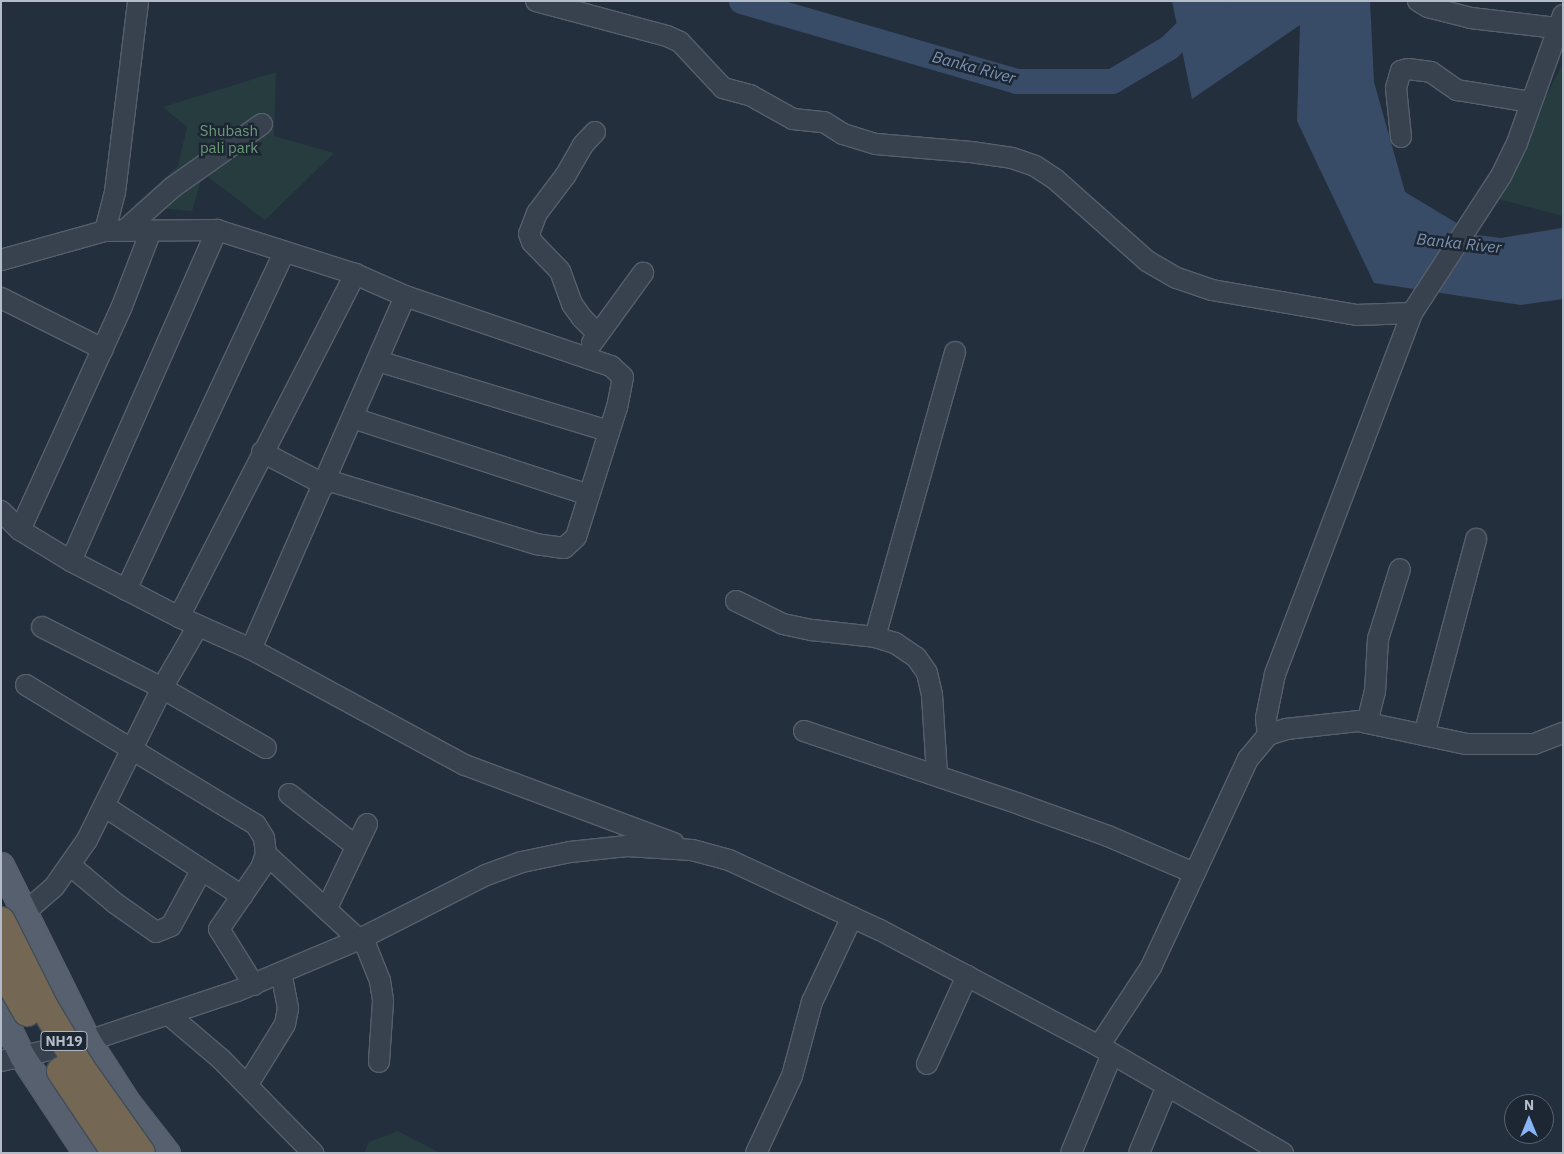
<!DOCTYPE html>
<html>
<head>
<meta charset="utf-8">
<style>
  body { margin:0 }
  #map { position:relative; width:1564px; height:1154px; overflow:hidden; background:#242f3e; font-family:"IBM Plex Sans",sans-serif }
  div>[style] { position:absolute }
  .green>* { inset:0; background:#263c3f }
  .water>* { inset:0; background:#394c67 }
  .river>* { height:25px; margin:-12.5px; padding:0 12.5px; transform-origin:12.5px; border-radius:12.5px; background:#394c67 }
  .roads { filter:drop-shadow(1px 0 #565f6c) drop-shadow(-1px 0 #565f6c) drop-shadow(0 1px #565f6c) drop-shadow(0 -1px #565f6c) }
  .minor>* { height:20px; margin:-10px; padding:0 10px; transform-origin:10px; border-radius:10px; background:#38414e }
  .major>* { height:25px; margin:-12.5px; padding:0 12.5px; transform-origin:12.5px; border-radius:12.5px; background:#56606e }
  .bridges { filter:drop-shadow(1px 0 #434c59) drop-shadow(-1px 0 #434c59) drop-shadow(0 1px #434c59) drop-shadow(0 -1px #434c59) }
  .highway-bridge>* { height:28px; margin:-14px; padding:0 14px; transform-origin:14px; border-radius:14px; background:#746855 }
  span { translate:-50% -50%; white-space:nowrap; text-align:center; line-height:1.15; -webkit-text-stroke:5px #1d2633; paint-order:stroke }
  .shield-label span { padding:1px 4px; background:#1d2633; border:1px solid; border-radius:4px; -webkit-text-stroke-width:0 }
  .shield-label { font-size:14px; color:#b4bcc9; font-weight:700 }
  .park-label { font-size:15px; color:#6b9a76 }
  .water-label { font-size:16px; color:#7c92b1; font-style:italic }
  .frame { position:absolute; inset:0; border:2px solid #b4bcc9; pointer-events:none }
  .north { position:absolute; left:1504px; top:1094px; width:50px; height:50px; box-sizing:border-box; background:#1d2633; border:1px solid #59626f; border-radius:50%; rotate:0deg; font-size:14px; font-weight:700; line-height:20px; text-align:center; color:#b4bcc9 }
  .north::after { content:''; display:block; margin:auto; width:18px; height:22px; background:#8ab4f8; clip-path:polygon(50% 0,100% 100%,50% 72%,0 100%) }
</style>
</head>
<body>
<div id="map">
  <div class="green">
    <div style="clip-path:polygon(1563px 63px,1563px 216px,1494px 198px)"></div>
    <div style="clip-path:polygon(276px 72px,274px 136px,334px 153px,265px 220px,203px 173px,192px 211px,133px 206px,178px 166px,187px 127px,163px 107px)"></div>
    <div style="clip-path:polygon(398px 1131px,440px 1153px,364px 1153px,369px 1142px)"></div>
  </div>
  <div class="water">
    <div style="clip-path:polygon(1370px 1px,1374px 82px,1405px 192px,1500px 249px,1563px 240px,1563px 299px,1521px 305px,1374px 283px,1297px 121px,1300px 25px,1192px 99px,1172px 1px)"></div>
  </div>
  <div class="river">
    <div style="left:741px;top:1px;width:286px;rotate:16.2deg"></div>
    <div style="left:1016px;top:81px;width:96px"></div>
    <div style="left:1112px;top:81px;width:66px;rotate:-30.8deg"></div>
    <div style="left:1169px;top:47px;width:66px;rotate:-44.4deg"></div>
    <div style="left:1467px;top:246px;width:34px;rotate:7deg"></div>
    <div style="left:1501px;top:250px;width:63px;rotate:-9.2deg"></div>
  </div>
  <div class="roads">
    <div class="minor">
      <div style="left:536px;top:1px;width:136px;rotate:15deg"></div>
      <div style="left:667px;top:36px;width:14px;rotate:25deg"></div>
      <div style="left:680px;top:42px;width:63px;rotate:46.9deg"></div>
      <div style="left:723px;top:88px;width:28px;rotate:15deg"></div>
      <div style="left:750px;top:95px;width:49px;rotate:29.2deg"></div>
      <div style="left:793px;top:119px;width:31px;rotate:6deg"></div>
      <div style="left:824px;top:122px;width:22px;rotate:32deg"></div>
      <div style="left:843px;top:134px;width:34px;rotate:17deg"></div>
      <div style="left:876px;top:144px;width:95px;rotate:4.8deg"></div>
      <div style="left:971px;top:152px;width:41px;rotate:8.3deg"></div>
      <div style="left:1012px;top:158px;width:24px;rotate:19deg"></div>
      <div style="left:1035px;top:166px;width:24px;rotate:33deg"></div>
      <div style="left:1055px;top:179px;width:123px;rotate:41.7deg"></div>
      <div style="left:1147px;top:261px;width:34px;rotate:30deg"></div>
      <div style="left:1177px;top:278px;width:37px;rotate:19deg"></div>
      <div style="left:1212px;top:290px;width:147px;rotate:9.8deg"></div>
      <div style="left:1357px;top:315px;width:55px;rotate:-2.1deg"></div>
      <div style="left:1418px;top:1px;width:12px;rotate:31deg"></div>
      <div style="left:1428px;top:7px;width:44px;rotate:14.3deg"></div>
      <div style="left:1471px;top:18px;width:86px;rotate:6.7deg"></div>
      <div style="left:595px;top:132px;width:18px;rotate:133deg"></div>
      <div style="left:583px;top:145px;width:36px;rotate:120deg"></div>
      <div style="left:565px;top:176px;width:46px;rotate:127.1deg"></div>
      <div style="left:537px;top:213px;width:22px;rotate:111deg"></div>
      <div style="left:529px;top:234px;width:9px;rotate:69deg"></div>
      <div style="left:532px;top:242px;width:40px;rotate:46deg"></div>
      <div style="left:560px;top:271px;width:35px;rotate:70deg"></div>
      <div style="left:572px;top:304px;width:17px;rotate:54deg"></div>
      <div style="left:582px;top:318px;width:23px;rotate:45deg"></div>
      <div style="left:1401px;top:137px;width:49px;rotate:-95.8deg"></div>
      <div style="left:1396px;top:88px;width:18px;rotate:-74deg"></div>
      <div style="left:1401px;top:71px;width:7px;rotate:-16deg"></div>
      <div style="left:1408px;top:69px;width:23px;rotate:7deg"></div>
      <div style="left:1431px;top:72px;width:32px;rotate:35deg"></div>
      <div style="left:1457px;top:90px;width:74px;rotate:9.3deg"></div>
      <div style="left:126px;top:229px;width:63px;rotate:-41.8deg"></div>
      <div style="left:173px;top:187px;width:109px;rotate:-35.3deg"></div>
      <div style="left:105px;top:231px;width:40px;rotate:-75.6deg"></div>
      <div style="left:115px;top:192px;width:192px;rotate:-83.1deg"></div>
      <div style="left:1px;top:260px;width:108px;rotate:-15.6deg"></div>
      <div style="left:105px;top:231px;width:112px;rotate:-0.5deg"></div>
      <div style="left:217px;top:230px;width:145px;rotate:17.7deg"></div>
      <div style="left:355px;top:274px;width:55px;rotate:23.7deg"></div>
      <div style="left:405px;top:296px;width:218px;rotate:18.8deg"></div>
      <div style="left:611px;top:366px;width:16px;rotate:43deg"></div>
      <div style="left:623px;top:377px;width:31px;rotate:101deg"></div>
      <div style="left:617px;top:407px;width:136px;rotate:107.5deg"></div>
      <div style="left:576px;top:537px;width:16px;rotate:137deg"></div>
      <div style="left:564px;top:548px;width:28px;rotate:-172deg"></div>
      <div style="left:536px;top:544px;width:219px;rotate:-163deg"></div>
      <div style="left:1px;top:298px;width:114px;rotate:26.6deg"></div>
      <div style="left:592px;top:343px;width:87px;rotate:-53.9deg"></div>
      <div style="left:378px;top:361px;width:241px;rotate:16.9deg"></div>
      <div style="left:353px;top:418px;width:248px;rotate:18.1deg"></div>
      <div style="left:262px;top:452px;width:71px;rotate:27.6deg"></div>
      <div style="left:1px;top:511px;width:27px;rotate:45deg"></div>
      <div style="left:20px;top:530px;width:60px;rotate:31.3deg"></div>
      <div style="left:71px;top:561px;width:122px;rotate:27.4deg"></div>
      <div style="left:179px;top:617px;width:79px;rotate:24deg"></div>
      <div style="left:251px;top:649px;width:243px;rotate:28.5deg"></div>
      <div style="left:465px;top:765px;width:223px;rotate:20.5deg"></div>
      <div style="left:20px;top:530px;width:246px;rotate:-65.5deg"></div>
      <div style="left:122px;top:306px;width:80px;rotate:-68.9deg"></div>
      <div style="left:71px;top:561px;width:362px;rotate:-66.2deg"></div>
      <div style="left:126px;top:590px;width:372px;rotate:-64.9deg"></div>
      <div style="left:736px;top:601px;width:52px;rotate:26.1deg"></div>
      <div style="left:783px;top:624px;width:30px;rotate:12deg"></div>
      <div style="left:812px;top:630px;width:63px;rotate:6.3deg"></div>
      <div style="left:875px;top:637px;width:21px;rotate:17deg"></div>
      <div style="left:895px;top:643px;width:25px;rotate:34deg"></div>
      <div style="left:916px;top:657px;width:19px;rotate:55deg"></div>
      <div style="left:927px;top:673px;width:23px;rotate:77deg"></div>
      <div style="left:932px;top:695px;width:80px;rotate:86.4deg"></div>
      <div style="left:179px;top:617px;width:386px;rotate:-62.8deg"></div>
      <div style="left:42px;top:627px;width:135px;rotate:26.9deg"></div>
      <div style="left:162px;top:688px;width:120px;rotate:30deg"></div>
      <div style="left:875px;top:637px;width:296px;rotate:-74.3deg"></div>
      <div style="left:251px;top:649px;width:385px;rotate:-66.4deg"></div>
      <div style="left:26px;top:685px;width:269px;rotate:31.3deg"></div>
      <div style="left:256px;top:825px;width:15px;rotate:58deg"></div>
      <div style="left:264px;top:838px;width:16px;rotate:83deg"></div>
      <div style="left:266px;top:854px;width:15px;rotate:110deg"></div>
      <div style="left:261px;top:868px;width:74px;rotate:124.5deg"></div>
      <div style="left:219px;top:929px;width:66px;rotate:58deg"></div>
      <div style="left:1367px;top:723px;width:32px;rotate:-76deg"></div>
      <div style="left:1375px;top:692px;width:53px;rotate:-86.8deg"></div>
      <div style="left:1378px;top:639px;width:73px;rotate:-72.6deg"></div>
      <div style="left:804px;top:731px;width:230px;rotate:18.7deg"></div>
      <div style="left:1022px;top:805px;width:91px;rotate:19.8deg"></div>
      <div style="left:1108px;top:836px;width:94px;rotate:23.3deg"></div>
      <div style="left:1268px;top:735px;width:17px;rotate:-97deg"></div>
      <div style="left:1266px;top:718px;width:45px;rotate:-78.4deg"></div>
      <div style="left:1275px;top:674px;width:386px;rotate:-69.2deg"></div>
      <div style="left:1412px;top:313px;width:163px;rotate:-57deg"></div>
      <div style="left:1501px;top:176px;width:37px;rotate:-64deg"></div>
      <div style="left:1517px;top:143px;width:136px;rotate:-70.2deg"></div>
      <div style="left:1424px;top:735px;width:203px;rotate:-75.1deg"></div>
      <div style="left:289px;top:794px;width:85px;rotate:37.8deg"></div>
      <div style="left:104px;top:806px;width:165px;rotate:33.1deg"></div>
      <div style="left:266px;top:854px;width:136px;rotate:42.6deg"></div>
      <div style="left:366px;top:946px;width:38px;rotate:68deg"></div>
      <div style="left:380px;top:981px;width:20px;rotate:81deg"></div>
      <div style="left:383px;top:1001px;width:61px;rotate:93.8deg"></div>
      <div style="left:71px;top:866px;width:57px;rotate:40.1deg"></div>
      <div style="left:115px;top:903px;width:50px;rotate:35.3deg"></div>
      <div style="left:156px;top:932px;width:16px;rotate:-22deg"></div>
      <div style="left:171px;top:926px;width:63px;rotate:-61.4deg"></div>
      <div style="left:327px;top:908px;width:93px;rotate:-64.5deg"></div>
      <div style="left:23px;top:914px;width:41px;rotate:-41.1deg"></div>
      <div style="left:54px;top:887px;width:57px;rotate:-54.9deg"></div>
      <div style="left:87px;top:840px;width:169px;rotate:-63.7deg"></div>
      <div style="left:162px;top:688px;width:72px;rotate:-59.9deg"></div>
      <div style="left:168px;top:1014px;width:70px;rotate:40.3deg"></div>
      <div style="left:221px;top:1059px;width:132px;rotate:45.6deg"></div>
      <div style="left:1099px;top:1046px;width:95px;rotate:-56.6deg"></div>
      <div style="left:1151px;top:967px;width:230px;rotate:-65deg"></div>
      <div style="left:1248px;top:759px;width:31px;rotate:-50deg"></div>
      <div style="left:1268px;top:735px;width:19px;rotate:-18deg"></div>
      <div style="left:1286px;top:729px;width:72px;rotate:-6.3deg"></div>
      <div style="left:1358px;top:721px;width:110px;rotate:12deg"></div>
      <div style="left:1466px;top:744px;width:68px"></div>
      <div style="left:1534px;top:744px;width:31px;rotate:-21deg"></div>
      <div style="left:1px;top:1061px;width:89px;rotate:-12.9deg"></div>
      <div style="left:88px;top:1041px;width:157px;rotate:-18.6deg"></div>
      <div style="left:237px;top:991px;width:134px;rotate:-22.9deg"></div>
      <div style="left:360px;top:939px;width:141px;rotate:-26.9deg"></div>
      <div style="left:486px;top:875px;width:38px;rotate:-20deg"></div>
      <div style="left:522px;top:862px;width:49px;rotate:-11.8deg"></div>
      <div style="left:570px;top:852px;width:57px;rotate:-6deg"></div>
      <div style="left:627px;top:846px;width:65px;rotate:3.5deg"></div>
      <div style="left:692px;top:850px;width:38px;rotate:15deg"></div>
      <div style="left:729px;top:860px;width:166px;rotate:24.9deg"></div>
      <div style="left:880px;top:930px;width:248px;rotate:27.9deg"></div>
      <div style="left:1099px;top:1046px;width:213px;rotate:30.2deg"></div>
      <div style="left:927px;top:1064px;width:97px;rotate:-65.6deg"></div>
      <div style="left:248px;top:1084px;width:70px;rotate:-58.3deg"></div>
      <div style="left:285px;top:1024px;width:16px;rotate:-79deg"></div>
      <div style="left:288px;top:1008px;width:36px;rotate:-101deg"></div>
      <div style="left:756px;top:1153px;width:85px;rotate:-64.9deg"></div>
      <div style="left:792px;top:1076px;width:77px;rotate:-74.9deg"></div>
      <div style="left:812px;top:1002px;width:94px;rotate:-64.8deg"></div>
      <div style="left:1071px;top:1153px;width:107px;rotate:-67.5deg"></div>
      <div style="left:1139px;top:1153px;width:73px;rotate:-67.3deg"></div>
    </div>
    <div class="major">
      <div style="left:1px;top:865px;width:196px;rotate:63.7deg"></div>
      <div style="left:88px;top:1041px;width:74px;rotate:57.2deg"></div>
      <div style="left:128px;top:1103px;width:63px;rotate:52deg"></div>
      <div style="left:1px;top:1013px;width:48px;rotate:64deg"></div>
      <div style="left:22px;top:1056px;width:116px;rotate:56.6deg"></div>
    </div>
  </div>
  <div class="bridges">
    <div class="highway-bridge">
      <div style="left:1px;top:921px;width:96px;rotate:63.4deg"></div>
      <div style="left:44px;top:1007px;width:70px;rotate:59deg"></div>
      <div style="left:80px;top:1067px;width:105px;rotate:54.7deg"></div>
      <div style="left:1px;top:966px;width:53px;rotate:60.5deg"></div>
      <div style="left:61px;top:1071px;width:99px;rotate:56.1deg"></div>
    </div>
  </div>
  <div class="shield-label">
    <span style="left:64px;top:1041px">NH19</span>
  </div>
  <div class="park-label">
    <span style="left:229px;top:139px">Shubash<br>pali park</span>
  </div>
  <div class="water-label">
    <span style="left:974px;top:67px;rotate:15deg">Banka River</span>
    <span style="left:1459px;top:243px;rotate:6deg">Banka River</span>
  </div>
  <div class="frame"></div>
  <div class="north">N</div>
</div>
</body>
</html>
